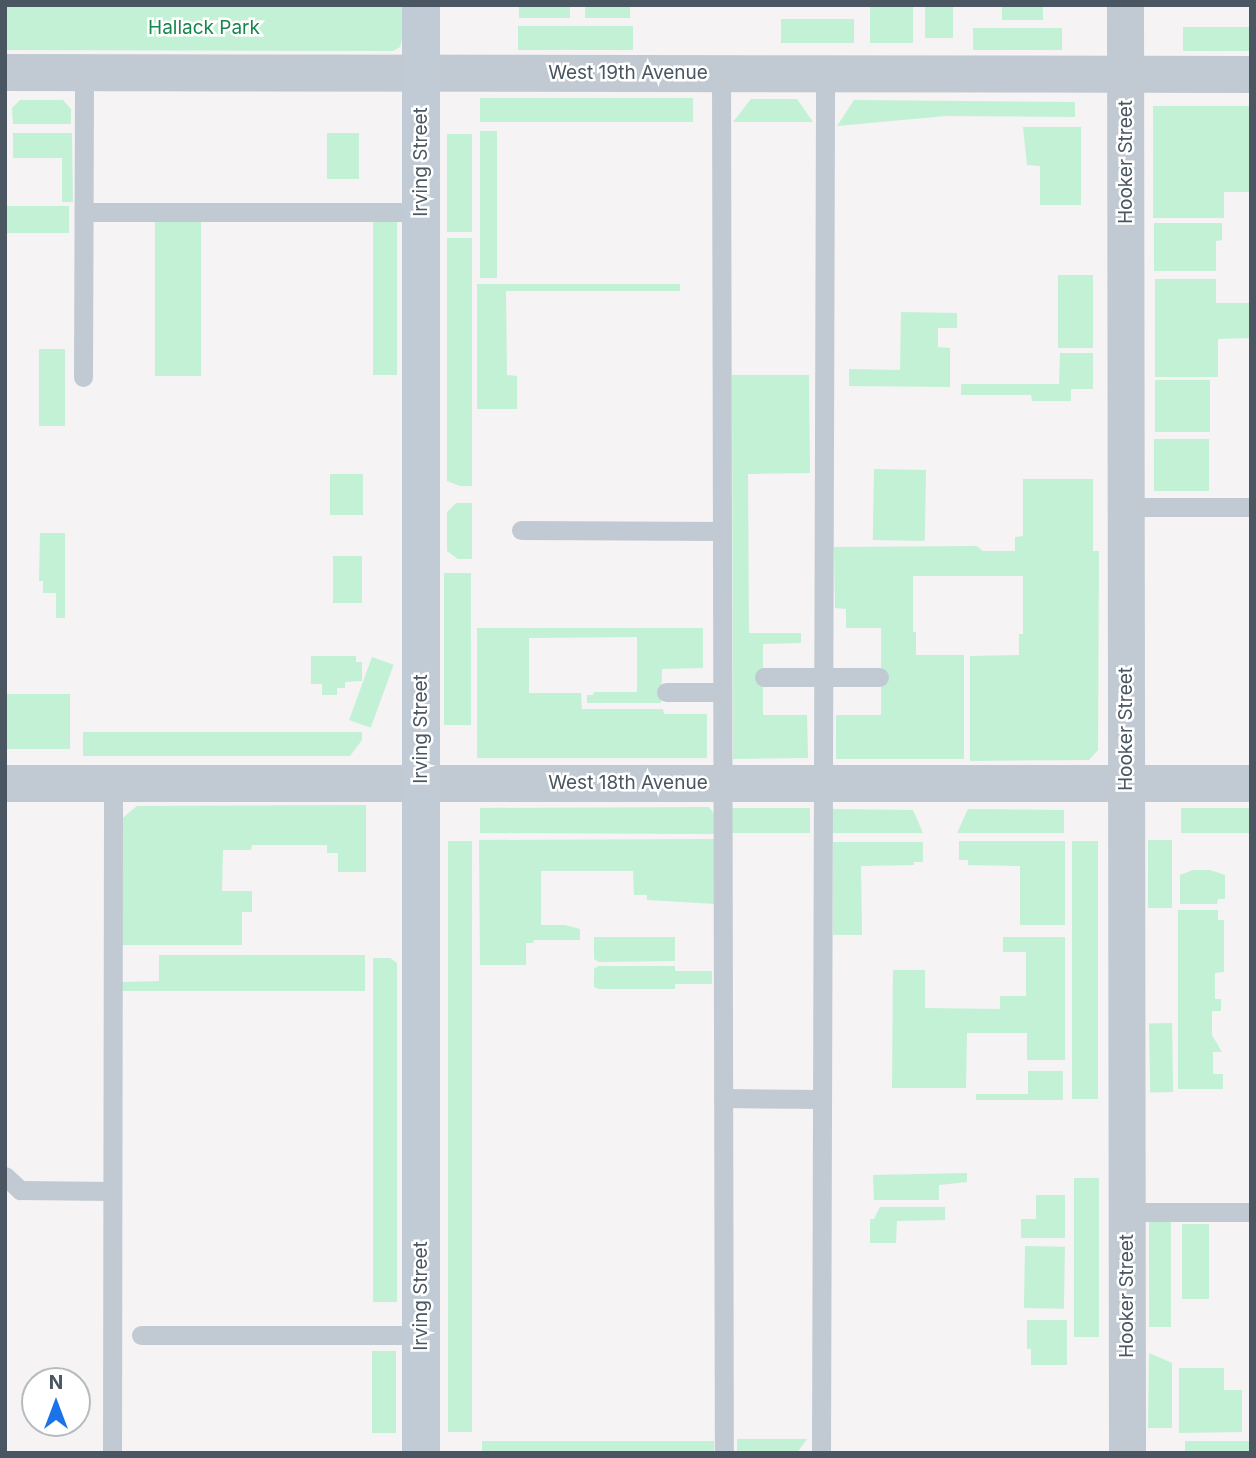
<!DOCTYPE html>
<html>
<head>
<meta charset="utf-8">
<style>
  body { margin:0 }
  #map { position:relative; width:1256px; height:1458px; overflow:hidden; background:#f5f3f3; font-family:Inter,sans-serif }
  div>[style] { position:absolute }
  .green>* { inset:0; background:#c3f1d5; transform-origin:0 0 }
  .lane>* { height:19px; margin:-9.5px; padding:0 9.5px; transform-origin:9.5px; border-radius:9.5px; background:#c1cad2 }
  .street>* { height:37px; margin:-18.5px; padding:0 18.5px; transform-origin:18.5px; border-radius:18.5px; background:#c1cad2 }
  .secondary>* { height:38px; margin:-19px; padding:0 19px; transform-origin:19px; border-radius:19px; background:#c1cbd6 }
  span { translate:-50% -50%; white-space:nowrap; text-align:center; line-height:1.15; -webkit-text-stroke:5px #fff; paint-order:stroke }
  .park-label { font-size:19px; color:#17864f }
  .street-label { font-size:19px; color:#4a5661 }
  .frame { position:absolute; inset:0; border:7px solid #4a5661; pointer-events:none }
  .north { position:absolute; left:21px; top:1367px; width:70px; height:70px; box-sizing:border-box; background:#fff; border:2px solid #b7bbc0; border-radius:50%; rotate:0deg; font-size:19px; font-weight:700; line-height:28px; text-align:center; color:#4a5661 }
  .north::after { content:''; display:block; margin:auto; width:24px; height:32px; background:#1a73e8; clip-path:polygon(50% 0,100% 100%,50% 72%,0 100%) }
</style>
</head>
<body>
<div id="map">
  <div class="green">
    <div style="clip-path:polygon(5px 5px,402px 5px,402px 40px,400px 47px,393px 51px,5px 50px)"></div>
    <div style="left:519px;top:5px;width:51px;height:13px"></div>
    <div style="left:585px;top:5px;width:45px;height:13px"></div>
    <div style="left:870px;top:5px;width:43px;height:38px"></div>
    <div style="left:925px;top:5px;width:28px;height:33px"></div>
    <div style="left:1002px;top:5px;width:41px;height:15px"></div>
    <div style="left:854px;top:19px;width:24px;height:73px;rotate:90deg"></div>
    <div style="left:518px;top:26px;width:115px;height:24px"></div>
    <div style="left:1251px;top:27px;width:24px;height:68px;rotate:90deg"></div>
    <div style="left:973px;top:28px;width:89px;height:22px"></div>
    <div style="left:480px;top:98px;width:213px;height:24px"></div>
    <div style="clip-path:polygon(751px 99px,797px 99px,813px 122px,733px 122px)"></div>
    <div style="clip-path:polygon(20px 100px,63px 100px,71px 109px,71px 124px,13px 124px,12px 108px)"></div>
    <div style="clip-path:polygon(854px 100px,1075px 102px,1075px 117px,946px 116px,837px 126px)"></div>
    <div style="clip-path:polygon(1153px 106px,1251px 106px,1251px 192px,1224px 192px,1224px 218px,1153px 218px)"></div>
    <div style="clip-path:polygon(1023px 127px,1081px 127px,1081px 205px,1040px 205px,1040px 166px,1027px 165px)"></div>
    <div style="left:480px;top:131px;width:17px;height:147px"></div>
    <div style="clip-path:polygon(13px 133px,72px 133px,73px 202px,62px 202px,62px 158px,13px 158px)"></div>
    <div style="left:327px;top:133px;width:32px;height:46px"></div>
    <div style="left:447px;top:134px;width:25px;height:98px"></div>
    <div style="left:5px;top:206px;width:64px;height:27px"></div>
    <div style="left:373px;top:216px;width:24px;height:159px"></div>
    <div style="left:155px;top:218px;width:46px;height:158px"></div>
    <div style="clip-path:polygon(1154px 223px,1222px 223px,1222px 240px,1216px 241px,1216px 271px,1154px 271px)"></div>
    <div style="clip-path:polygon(447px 238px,472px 238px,472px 486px,460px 486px,447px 481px)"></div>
    <div style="left:1058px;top:275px;width:35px;height:73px"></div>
    <div style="clip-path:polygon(1155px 279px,1216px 279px,1216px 303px,1251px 303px,1251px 338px,1218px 339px,1218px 377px,1155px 377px)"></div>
    <div style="clip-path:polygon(477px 284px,680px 284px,680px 291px,506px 291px,507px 375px,517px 376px,517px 409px,477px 409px)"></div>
    <div style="clip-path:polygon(901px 312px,957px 313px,957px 328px,938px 328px,938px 347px,950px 348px,950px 387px,849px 386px,849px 369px,900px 370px)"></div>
    <div style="left:39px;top:349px;width:26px;height:77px"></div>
    <div style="clip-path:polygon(1060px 353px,1093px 353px,1093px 389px,1071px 389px,1071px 401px,1032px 401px,1031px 395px,961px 395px,961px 384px,1059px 384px)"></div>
    <div style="clip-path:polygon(732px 375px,809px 375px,810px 473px,748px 474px,749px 633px,801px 633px,801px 643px,763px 644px,763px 715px,807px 715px,808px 758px,733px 759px)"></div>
    <div style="left:1155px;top:380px;width:55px;height:52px"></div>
    <div style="left:1154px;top:439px;width:55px;height:52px"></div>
    <div style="left:874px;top:469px;width:52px;height:71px;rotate:1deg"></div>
    <div style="left:330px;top:474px;width:33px;height:41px"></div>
    <div style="clip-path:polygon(1023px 479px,1093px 479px,1093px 551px,1099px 551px,1098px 750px,1089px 760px,970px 761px,970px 656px,1019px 655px,1019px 634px,1023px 634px,1023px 576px,913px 576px,913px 632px,916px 632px,916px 655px,964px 655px,964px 759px,836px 759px,836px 715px,881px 715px,881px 628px,846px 628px,846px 609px,835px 608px,834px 547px,977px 546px,983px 551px,1015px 551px,1015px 537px,1023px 536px)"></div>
    <div style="clip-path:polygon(456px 503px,472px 503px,472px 559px,458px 559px,447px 551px,447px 512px)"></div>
    <div style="clip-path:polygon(40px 533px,65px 533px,65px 618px,56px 618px,56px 593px,43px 593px,43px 581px,39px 581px)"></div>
    <div style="left:333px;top:556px;width:29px;height:47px"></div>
    <div style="left:471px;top:573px;width:152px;height:27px;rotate:90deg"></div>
    <div style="clip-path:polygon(477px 628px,703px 628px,703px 668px,662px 669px,661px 703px,587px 703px,587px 695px,593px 695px,594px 692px,637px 692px,637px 637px,529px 638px,529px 693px,581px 693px,582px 709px,663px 709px,664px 714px,707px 714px,707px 758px,477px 758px)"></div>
    <div style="clip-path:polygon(311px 656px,356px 656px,356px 662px,362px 662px,362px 681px,345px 682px,345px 688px,337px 688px,337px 695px,322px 695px,322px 684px,311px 684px)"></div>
    <div style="left:372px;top:657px;width:23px;height:67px;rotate:20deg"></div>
    <div style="left:5px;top:694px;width:65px;height:55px"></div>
    <div style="clip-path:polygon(83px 732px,362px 732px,362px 740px,350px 756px,83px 756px)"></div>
    <div style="clip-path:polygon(366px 805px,366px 872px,338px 872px,338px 853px,327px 853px,327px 845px,252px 845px,251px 850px,223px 850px,222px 891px,252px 891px,252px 912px,242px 912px,242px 945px,120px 945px,119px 821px,137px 806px)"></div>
    <div style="clip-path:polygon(709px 807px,714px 814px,714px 834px,480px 833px,480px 808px)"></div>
    <div style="left:732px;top:808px;width:78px;height:25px"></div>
    <div style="left:1251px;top:808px;width:25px;height:70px;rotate:90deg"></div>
    <div style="clip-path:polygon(831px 809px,913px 810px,923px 833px,831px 833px)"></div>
    <div style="clip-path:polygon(968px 809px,1064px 810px,1064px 833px,957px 833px)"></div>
    <div style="clip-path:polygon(715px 839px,715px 904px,647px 900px,647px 895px,634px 895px,633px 871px,541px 871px,541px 925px,565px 925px,580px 929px,580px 940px,534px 940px,533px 943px,526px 943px,526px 965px,480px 965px,479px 840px)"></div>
    <div style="left:1172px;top:840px;width:68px;height:24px;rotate:90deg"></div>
    <div style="left:448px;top:841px;width:24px;height:591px"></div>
    <div style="clip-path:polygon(959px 841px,1065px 841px,1065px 925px,1020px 925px,1020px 866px,968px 865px,968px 860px,959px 860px)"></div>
    <div style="left:1072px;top:841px;width:26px;height:258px"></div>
    <div style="clip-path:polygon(833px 842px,923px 842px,923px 862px,914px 862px,914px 865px,861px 866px,862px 935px,833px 935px)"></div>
    <div style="clip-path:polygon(1193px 870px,1210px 870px,1225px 875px,1225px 899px,1218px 899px,1217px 904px,1180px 904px,1180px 875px)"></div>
    <div style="clip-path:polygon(1178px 910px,1218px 910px,1218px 920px,1224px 920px,1224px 972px,1215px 973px,1215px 999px,1221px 999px,1221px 1011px,1212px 1011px,1212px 1035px,1222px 1052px,1213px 1052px,1213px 1074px,1223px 1074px,1223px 1089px,1178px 1089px)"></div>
    <div style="clip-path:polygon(594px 937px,675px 937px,675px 961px,599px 962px,594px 959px)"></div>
    <div style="clip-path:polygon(1003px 937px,1065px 937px,1065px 1060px,1027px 1060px,1027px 1033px,967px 1033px,966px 1088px,892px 1088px,893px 970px,925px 970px,925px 1008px,1000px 1009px,1000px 996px,1026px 996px,1026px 952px,1003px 952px)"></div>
    <div style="clip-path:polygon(159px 955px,365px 955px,365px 991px,122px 991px,122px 982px,159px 981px)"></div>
    <div style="clip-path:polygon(373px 958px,390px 958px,397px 963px,397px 1302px,373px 1302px)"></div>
    <div style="clip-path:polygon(598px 966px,675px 966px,675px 971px,712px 971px,712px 984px,675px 984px,675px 989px,599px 989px,594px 987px,594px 969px)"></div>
    <div style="left:1172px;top:1023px;width:69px;height:23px;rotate:89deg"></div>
    <div style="clip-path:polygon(1028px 1071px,1063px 1071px,1063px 1100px,976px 1100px,976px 1094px,1028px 1094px)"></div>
    <div style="clip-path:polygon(967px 1173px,967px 1182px,939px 1185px,939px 1200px,874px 1200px,873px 1175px)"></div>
    <div style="left:1074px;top:1178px;width:25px;height:159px"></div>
    <div style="clip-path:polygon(1036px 1195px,1065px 1195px,1065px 1238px,1021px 1238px,1021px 1219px,1036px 1219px)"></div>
    <div style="clip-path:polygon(880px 1207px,945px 1207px,945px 1220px,897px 1221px,896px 1243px,870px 1243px,870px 1219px,874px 1219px)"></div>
    <div style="left:1149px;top:1222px;width:22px;height:105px"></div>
    <div style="left:1182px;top:1224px;width:27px;height:75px"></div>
    <div style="left:1025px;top:1246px;width:40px;height:62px;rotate:1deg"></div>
    <div style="clip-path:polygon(1027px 1320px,1067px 1320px,1067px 1365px,1031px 1365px,1031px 1349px,1027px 1349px)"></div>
    <div style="left:372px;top:1351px;width:24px;height:82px"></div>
    <div style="clip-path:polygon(1149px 1353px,1172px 1363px,1172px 1428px,1148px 1428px)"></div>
    <div style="clip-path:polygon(1179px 1368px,1224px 1368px,1224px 1390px,1242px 1390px,1242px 1432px,1179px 1433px)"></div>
    <div style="clip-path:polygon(737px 1439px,807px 1439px,797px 1453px,737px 1453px)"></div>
    <div style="left:482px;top:1441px;width:232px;height:12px"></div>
    <div style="left:1185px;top:1441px;width:66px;height:12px"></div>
  </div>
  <div class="lane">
    <div style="left:721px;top:73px;width:1380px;rotate:89.88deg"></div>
    <div style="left:84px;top:212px;width:337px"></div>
    <div style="left:83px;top:377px;width:305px;rotate:-89.8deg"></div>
    <div style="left:1126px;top:507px;width:125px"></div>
    <div style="left:521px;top:530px;width:201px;rotate:0.3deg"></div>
    <div style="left:764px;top:677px;width:115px"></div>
    <div style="left:666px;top:692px;width:56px"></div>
    <div style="left:723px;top:1098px;width:99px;rotate:0.6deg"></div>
    <div style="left:5px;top:1176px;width:21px;rotate:43deg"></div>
    <div style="left:20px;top:1190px;width:92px;rotate:0.6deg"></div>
    <div style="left:1127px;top:1212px;width:124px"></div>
    <div style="left:141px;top:1335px;width:281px"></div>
    <div style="left:112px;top:1453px;width:670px;rotate:-89.91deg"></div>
    <div style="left:821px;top:1453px;width:1380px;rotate:-89.83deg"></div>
  </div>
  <div class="street">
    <div style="left:1125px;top:5px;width:1448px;rotate:89.92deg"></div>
    <div style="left:5px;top:72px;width:1246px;rotate:0.09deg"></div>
    <div style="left:5px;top:783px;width:1246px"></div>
  </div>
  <div class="secondary">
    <div style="left:421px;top:5px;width:1448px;rotate:90deg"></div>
  </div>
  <div class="park-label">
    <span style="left:204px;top:28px">Hallack Park</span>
  </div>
  <div class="street-label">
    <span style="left:628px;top:73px">West 19th Avenue</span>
    <span style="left:421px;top:162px;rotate:-90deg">Irving Street</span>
    <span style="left:1126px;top:162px;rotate:-90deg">Hooker Street</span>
    <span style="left:421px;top:729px;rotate:-90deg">Irving Street</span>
    <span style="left:1126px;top:729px;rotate:-90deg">Hooker Street</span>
    <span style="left:628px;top:783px">West 18th Avenue</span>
    <span style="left:421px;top:1296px;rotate:-90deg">Irving Street</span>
    <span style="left:1127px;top:1296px;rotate:-90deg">Hooker Street</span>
  </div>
  <div class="frame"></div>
  <div class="north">N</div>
</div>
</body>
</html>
